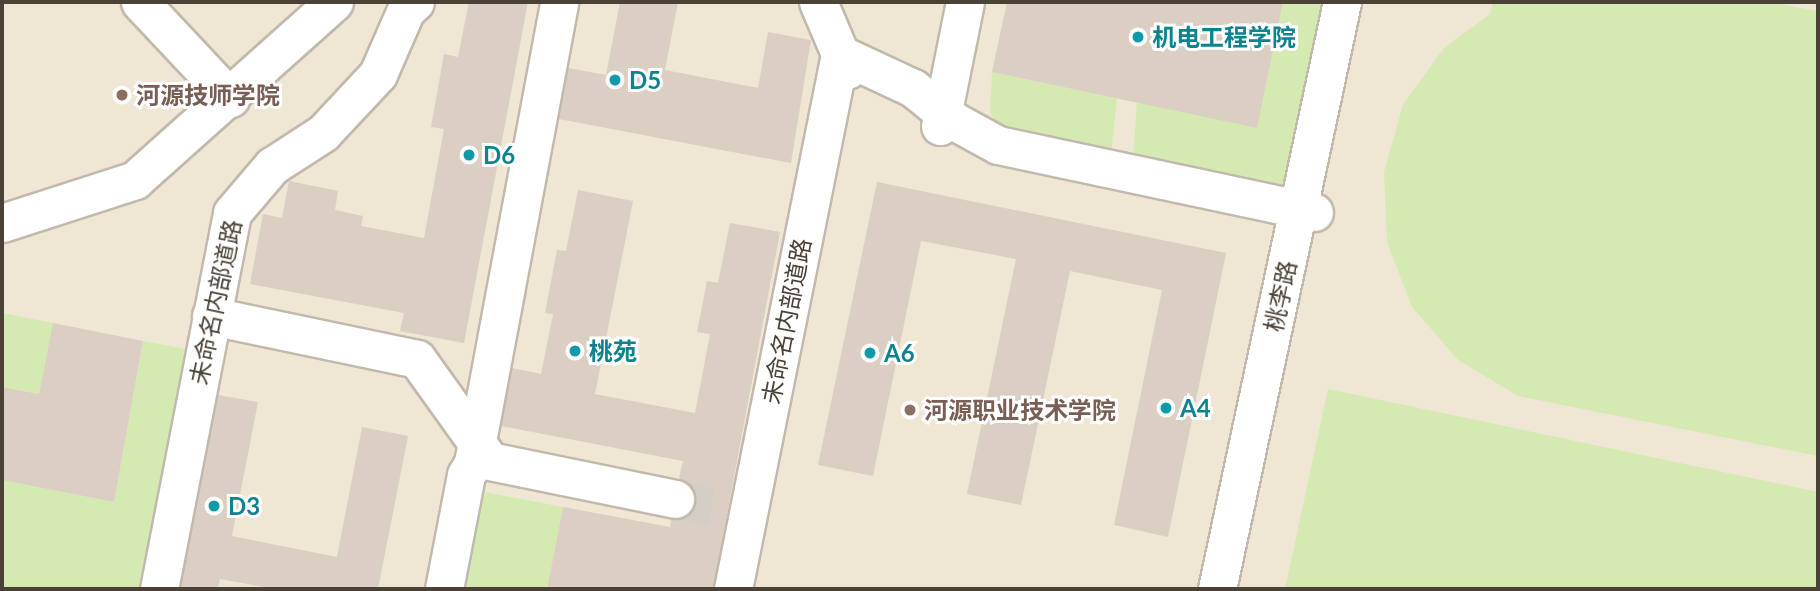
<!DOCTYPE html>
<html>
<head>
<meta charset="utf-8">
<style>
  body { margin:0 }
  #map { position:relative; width:1820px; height:591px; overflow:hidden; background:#f5f1ea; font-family:Lato,"Noto Sans SC",sans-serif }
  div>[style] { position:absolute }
  .education>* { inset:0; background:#efe6d4; transform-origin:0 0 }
  .green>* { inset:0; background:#d4eab2 }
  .building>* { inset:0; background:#dacfc2 }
  .minor-tunnel>* { height:37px; margin-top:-18.5px; transform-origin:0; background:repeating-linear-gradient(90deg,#d3cec6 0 37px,transparent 0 55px) }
  .roads { filter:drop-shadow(2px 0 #c1b9ac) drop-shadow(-2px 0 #c1b9ac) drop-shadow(0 2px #c1b9ac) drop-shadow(0 -2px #c1b9ac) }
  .minor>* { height:37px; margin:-18.5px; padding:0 18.5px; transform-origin:18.5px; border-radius:18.5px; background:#fff }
  .dots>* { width:19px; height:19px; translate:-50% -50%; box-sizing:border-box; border:4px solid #fff; border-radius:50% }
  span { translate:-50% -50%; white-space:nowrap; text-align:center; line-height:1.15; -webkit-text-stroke:6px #fff; paint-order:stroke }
  .culture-label { font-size:24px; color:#0d838f; font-weight:700 }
  .left { translate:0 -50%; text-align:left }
  .education-label { font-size:24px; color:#785e54; font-weight:700 }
  .street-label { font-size:24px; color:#4a4237 }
  .frame { position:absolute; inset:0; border:4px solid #4a4237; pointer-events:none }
</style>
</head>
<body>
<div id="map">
  <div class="education">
    <div style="left:2px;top:2px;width:1816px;height:587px"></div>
  </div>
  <div class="green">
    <div style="clip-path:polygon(1283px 2px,1338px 2px,1290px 190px,1133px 159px,1137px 102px,1257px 127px)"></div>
    <div style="clip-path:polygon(1493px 2px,1769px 2px,1818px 11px,1818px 456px,1518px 396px,1458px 360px,1412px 307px,1387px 242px,1384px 172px,1403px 105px,1444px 48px,1490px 14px)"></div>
    <div style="clip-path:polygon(992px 72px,1117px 98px,1111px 154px,999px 127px,990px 113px)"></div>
    <div style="clip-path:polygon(2px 313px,53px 323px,39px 394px,2px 387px)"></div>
    <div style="clip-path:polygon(143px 341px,186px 349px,144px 589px,2px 589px,2px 480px,114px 502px)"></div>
    <div style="clip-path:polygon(1328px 389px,1818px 492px,1818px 589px,1285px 589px)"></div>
    <div style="clip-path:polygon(484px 492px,563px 507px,547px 589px,465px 589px)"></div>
  </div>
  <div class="building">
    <div style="clip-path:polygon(469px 2px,528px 2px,464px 343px,400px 331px,404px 313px,250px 284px,263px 214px,282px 218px,289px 181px,338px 191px,335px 210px,363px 216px,361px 226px,424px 238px,444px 129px,431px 127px,444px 54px,458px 57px)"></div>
    <div style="clip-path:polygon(620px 2px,678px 2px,665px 70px,758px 88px,768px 32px,811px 40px,791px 163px,559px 119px,568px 68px,606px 75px)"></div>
    <div style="clip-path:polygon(1007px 2px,1283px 2px,1257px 128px,992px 72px)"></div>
    <div style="clip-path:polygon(877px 182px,1226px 253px,1168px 537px,1114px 525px,1162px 290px,1070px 271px,1021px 505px,967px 494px,1016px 259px,921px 241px,873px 476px,818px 465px)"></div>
    <div style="clip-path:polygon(578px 190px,633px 201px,595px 394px,695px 413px,710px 334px,697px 332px,707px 281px,718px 283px,730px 223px,780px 232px,713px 589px,547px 589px,563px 507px,670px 527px,671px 520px,690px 513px,696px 503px,689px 484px,679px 478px,683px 461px,501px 426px,512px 368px,541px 374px,553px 314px,545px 313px,557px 250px,566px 251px)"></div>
    <div style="clip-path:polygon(53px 323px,143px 341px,114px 502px,2px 480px,2px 387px,39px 394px)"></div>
    <div style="clip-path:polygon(218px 395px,258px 402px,232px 536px,337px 557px,362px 427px,408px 436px,378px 589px,275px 589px,220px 579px,218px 589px,180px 589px)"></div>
  </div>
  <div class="minor-tunnel">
    <div style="left:675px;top:499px;width:51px;rotate:11.3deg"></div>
  </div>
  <div class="roads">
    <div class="minor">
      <div style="left:140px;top:2px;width:132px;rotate:46.8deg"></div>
      <div style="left:818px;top:2px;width:74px;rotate:66.9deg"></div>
      <div style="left:940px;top:126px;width:126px;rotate:-78.6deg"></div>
      <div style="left:2px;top:223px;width:140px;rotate:-17.9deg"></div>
      <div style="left:135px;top:180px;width:267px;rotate:-41.8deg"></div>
      <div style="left:211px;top:316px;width:210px;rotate:11.8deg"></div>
      <div style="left:417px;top:359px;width:125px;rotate:54.4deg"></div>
      <div style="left:490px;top:461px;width:189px;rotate:11.6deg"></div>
      <div style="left:159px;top:589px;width:383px;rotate:-79deg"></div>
      <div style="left:232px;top:213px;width:62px;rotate:-49.6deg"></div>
      <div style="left:272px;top:166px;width:61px;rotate:-32.9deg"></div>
      <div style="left:323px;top:133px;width:81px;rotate:-47deg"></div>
      <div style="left:378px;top:74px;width:70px;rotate:-66.4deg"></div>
      <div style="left:406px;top:10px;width:12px;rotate:-42deg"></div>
      <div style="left:444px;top:589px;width:116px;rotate:-79.1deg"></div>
      <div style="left:466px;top:475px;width:14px;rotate:-60deg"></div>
      <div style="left:473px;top:463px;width:469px;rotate:-79.4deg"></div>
      <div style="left:733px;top:589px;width:546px;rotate:-78.69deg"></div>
      <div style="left:840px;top:54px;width:81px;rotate:25deg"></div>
      <div style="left:913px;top:88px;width:53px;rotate:38.8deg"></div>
      <div style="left:954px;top:121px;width:50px;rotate:28.6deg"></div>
      <div style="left:998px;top:145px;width:323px;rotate:12deg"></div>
      <div style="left:1217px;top:589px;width:600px;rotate:-77.98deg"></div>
    </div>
  </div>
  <div class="dots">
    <div style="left:1138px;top:37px;background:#0f9aa8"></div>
    <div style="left:615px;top:80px;background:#0f9aa8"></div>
    <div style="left:122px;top:95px;background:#8d6e63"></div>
    <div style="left:469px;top:155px;background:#0f9aa8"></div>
    <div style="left:575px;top:351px;background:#0f9aa8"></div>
    <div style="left:870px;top:353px;background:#0f9aa8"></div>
    <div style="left:1166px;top:408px;background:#0f9aa8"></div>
    <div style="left:910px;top:410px;background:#8d6e63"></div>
    <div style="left:214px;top:506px;background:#0f9aa8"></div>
  </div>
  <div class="culture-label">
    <span class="left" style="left:1152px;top:37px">机电工程学院</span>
    <span class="left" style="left:629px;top:80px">D5</span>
    <span class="left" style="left:483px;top:155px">D6</span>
    <span class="left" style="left:589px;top:351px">桃苑</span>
    <span class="left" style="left:884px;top:353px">A6</span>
    <span class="left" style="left:1180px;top:408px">A4</span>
    <span class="left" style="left:228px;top:506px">D3</span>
  </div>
  <div class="education-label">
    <span class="left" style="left:136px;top:95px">河源技师学院</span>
    <span class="left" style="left:924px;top:410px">河源职业技术学院</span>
  </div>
  <div class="street-label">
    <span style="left:1280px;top:296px;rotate:-78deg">桃李路</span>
    <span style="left:215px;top:302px;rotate:-78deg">未命名内部道路</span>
    <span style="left:786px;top:321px;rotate:-79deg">未命名内部道路</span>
  </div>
  <div class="frame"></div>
</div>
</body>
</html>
